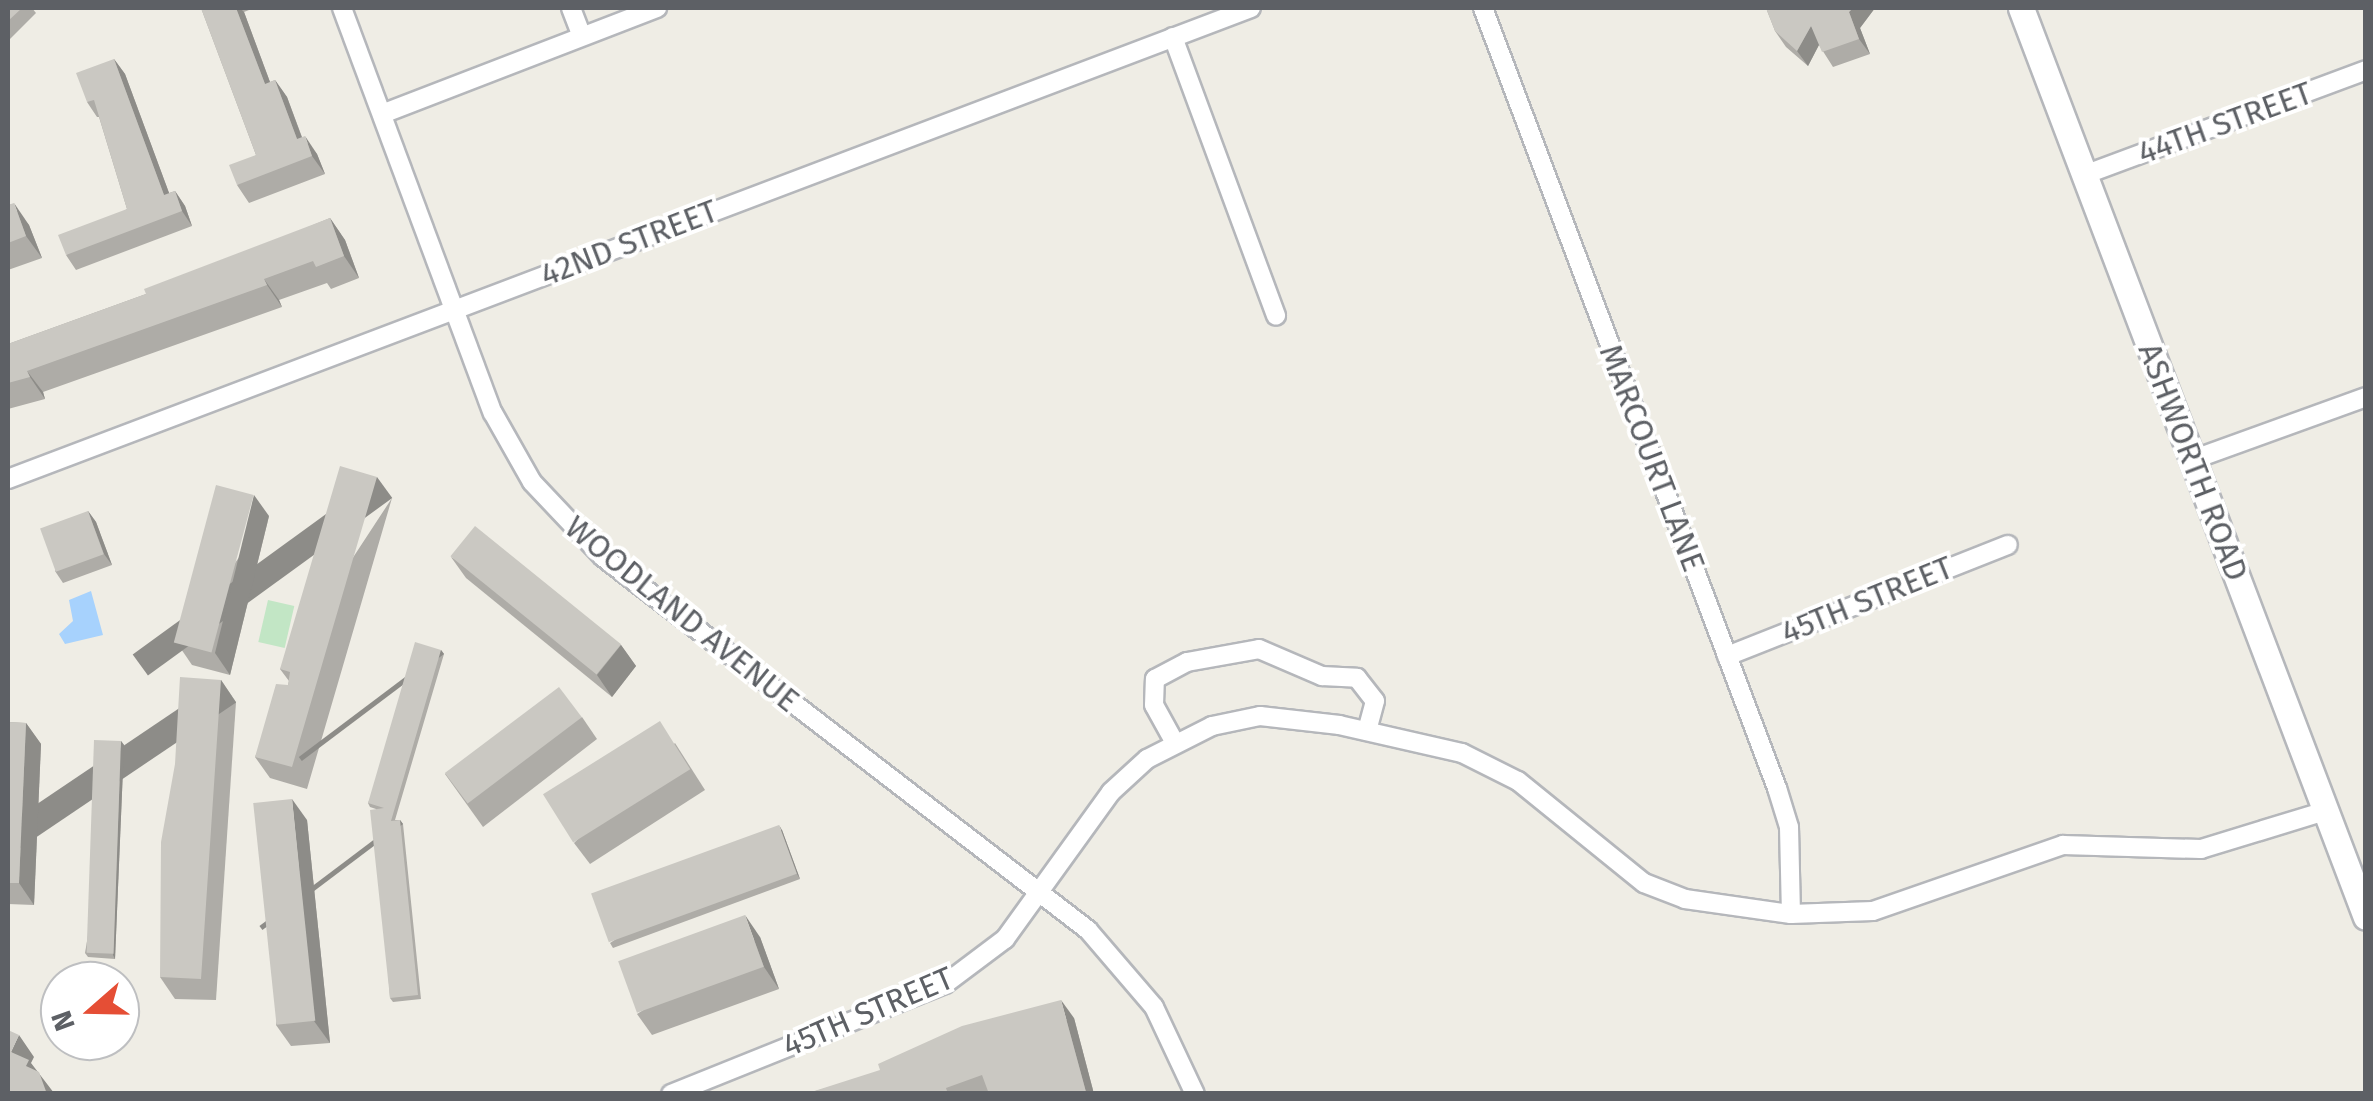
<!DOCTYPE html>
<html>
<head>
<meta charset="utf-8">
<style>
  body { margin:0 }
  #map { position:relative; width:2373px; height:1101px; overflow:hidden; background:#efede5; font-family:"Fira Sans",sans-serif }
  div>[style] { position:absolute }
  .green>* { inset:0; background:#c2e6c5; transform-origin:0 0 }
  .water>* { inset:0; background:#a7d2fd }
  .roads { filter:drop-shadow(2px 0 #b5b7bb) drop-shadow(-2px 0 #b5b7bb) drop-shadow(0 2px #b5b7bb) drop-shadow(0 -2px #b5b7bb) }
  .street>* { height:18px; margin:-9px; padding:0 9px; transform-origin:9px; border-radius:9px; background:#fff }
  .secondary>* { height:25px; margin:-12.5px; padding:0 12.5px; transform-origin:12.5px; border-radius:12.5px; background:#fff }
  .wall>* { inset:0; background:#aeaca7 }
  .shaded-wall>* { inset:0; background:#8d8c88; transform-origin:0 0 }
  .building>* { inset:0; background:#cac8c2; transform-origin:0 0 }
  span { translate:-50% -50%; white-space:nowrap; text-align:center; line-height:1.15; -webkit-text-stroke:8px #fff; paint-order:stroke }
  .street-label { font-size:32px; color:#5d6065 }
  .frame { position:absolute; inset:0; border:10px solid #5d6065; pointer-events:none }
  .north { position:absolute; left:40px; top:961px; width:100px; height:100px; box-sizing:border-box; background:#fff; border:2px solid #bebfc1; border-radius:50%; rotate:250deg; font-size:28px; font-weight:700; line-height:40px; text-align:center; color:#5d6065 }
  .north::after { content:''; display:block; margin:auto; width:35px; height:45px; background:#e54e35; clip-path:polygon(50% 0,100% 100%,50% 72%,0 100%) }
</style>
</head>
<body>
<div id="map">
  <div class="green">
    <div style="left:268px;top:600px;width:27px;height:43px;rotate:13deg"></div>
  </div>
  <div class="water">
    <div style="clip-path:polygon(91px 591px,103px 635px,65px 644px,59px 634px,73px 621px,69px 600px)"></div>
  </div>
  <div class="roads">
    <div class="street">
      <div style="left:342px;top:8px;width:432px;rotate:69.6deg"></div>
      <div style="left:493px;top:413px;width:79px;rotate:60.5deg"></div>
      <div style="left:532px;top:482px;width:103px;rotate:46.6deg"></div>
      <div style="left:603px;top:557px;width:612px;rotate:37.56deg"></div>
      <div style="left:1088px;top:930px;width:101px;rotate:49.4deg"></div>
      <div style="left:1154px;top:1007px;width:96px;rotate:64.8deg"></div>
      <div style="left:571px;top:8px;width:30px;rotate:69deg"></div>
      <div style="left:1483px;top:8px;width:834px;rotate:69.35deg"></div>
      <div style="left:1777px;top:788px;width:41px;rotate:72.9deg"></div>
      <div style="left:1789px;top:827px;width:87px;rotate:88.7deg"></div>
      <div style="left:1173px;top:37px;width:297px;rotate:69.7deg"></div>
      <div style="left:382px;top:114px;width:295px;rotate:-21.1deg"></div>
      <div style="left:2084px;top:175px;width:301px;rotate:-20.4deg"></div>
      <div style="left:2192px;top:460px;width:185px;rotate:-19.9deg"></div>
      <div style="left:8px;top:479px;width:1329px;rotate:-20.75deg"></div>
      <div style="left:1727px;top:656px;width:302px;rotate:-21.6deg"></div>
      <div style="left:1175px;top:743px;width:43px;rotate:-118.9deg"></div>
      <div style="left:1154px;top:705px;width:26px;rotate:-88deg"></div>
      <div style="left:1155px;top:679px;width:36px;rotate:-28deg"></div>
      <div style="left:1187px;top:662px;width:73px;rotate:-10.2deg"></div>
      <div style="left:1259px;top:649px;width:69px;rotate:23.2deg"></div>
      <div style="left:1322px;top:676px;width:35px;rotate:3deg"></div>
      <div style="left:1357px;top:678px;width:29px;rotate:52deg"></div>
      <div style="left:1375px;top:701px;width:31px;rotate:105deg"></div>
      <div style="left:671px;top:1094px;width:295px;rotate:-21.9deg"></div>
      <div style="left:945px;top:984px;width:75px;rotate:-36.9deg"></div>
      <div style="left:1005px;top:939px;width:181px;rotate:-54.2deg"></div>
      <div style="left:1111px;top:792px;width:49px;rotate:-42.5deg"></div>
      <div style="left:1147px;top:759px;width:73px;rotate:-26.9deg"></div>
      <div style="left:1212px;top:726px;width:49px;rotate:-11.8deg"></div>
      <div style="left:1260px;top:716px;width:80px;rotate:6.5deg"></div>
      <div style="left:1339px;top:725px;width:126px;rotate:12.8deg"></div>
      <div style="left:1462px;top:753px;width:63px;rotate:26.6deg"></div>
      <div style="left:1518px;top:781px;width:162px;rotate:39deg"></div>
      <div style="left:1644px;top:883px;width:44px;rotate:21.3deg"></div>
      <div style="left:1685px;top:899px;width:107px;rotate:8.1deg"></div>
      <div style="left:1791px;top:914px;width:82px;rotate:-2.1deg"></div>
      <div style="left:1873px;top:911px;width:201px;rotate:-19.2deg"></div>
      <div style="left:2063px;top:845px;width:138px;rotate:1.7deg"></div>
      <div style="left:2201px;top:849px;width:130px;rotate:-17deg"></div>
    </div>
    <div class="secondary">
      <div style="left:2021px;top:8px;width:972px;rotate:69.22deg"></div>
    </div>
  </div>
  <div class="wall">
    <div style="clip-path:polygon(8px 8px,32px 8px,36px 13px,8px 41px)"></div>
    <div style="clip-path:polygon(201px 8px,254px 8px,244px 12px,270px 82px,275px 80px,287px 97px,302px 137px,317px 154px,325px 174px,249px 203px,237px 185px,256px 155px)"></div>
    <div style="clip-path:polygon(1766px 8px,1875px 8px,1860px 28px,1870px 54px,1833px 67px,1819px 45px,1808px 66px,1786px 47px,1775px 31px)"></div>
    <div style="clip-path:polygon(114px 59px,125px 74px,169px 193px,175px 191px,185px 206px,192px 226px,76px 270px,66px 255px,127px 209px,99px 117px,97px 117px,87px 102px)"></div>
    <div style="clip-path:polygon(8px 197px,10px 204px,29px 225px,42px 258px,8px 270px)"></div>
    <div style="clip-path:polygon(330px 218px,345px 240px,359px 278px,331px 289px,327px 283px,279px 300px,282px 307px,43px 392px,45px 399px,8px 409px,8px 344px,146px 294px)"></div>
    <div style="clip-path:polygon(392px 498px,307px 789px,270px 778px,255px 757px,288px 685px,289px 681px,280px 669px)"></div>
    <div style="clip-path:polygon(88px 511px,96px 522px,112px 565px,63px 583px,55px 571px)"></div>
    <div style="clip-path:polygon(269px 516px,230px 675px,192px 665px,177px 643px)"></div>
    <div style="clip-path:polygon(451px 557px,621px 645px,636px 666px,612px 697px,466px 578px)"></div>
    <div style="clip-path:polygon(441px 650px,444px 654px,395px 820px,400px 820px,403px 824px,421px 999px,393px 1002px,390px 998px,376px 809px,370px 807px,368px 803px)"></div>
    <div style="clip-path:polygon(221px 680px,236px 702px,216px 1000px,175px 999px,160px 977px)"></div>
    <div style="clip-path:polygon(582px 717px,597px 739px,483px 827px,445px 774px)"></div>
    <div style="clip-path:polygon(8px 722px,26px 723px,41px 744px,34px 905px,8px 904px)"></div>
    <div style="clip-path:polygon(121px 741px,124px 745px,115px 959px,88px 957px,85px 953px)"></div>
    <div style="clip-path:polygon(675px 743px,705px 790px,590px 864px,574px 843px)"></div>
    <div style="clip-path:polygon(307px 820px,330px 1043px,291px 1046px,276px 1025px)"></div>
    <div style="clip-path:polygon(782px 830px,800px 879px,613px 948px,610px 943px)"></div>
    <div style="clip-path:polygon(760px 937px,779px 989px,652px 1035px,637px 1014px)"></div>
    <div style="clip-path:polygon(1074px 1018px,1094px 1094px,805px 1094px)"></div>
  </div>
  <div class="shaded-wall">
    <div style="clip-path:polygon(236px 8px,240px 8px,244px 12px,277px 101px,265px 84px)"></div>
    <div style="clip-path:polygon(1853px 8px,1875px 8px,1860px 28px,1870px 54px,1859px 39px,1849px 12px)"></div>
    <div style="clip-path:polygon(1811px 26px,1821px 41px,1808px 66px,1797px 51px)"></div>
    <div style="clip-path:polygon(114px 59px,125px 74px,175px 209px,164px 195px)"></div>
    <div style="clip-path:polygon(275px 80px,287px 97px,309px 157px,297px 139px)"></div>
    <div style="clip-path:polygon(305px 136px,317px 154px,325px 174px,312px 156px)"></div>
    <div style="clip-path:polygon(175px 191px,185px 206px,192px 226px,182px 211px)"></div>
    <div style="clip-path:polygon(14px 203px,29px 225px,42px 258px,26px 236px)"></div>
    <div style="clip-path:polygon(330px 218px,345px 240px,359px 278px,344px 256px)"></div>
    <div style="clip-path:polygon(264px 279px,279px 300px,282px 307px,267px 285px)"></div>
    <div style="clip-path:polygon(27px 371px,43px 392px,45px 399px,30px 377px)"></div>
    <div style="left:377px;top:477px;width:26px;height:302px;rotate:54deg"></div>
    <div style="clip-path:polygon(254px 495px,269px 516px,230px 675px,215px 653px)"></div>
    <div style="clip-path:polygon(88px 511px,96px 522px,112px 565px,104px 554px)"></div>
    <div style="clip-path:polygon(621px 645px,636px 666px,612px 697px,597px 675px)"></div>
    <div style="left:441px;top:650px;width:5px;height:178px;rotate:53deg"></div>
    <div style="left:221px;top:680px;width:27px;height:300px;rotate:56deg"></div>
    <div style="clip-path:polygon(26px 723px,41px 744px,34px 905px,19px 883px)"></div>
    <div style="clip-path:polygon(121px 741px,124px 745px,115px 959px,113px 955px)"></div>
    <div style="clip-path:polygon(292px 799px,307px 820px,330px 1043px,314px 1021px)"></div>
    <div style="left:400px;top:820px;width:5px;height:176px;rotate:53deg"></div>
    <div style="clip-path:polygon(779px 825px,782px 830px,800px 879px,797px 874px)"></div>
    <div style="clip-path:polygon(745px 915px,760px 937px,779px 989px,764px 967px)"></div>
    <div style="clip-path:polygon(1061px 1000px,1074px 1018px,1094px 1094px,1087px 1094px,1086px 1092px)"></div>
    <div style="clip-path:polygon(19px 1035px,34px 1057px,31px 1063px,54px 1093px,47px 1094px,11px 1052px)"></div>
  </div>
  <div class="building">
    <div style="clip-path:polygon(8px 8px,22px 8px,8px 21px)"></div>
    <div style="clip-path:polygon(201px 8px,236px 8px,265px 84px,275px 80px,297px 139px,305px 136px,312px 156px,237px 185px,229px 165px,256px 155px)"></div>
    <div style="clip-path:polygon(1766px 8px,1853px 8px,1849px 12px,1859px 39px,1822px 52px,1811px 26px,1797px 51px,1775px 31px)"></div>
    <div style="clip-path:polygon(114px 59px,164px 195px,175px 191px,182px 211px,66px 255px,58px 235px,127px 209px,94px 100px,87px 102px,76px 73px)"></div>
    <div style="clip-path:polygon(14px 203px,26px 236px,8px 243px,8px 205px)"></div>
    <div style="clip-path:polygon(330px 218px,344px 256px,316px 267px,313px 261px,264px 279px,267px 285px,27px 371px,30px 377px,8px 383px,8px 344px,146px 294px,144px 289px)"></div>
    <div style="clip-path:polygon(340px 466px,377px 477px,292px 767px,255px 757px,276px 684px,288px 685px,290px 672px,280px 669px)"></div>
    <div style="left:216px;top:485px;width:39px;height:163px;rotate:15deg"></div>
    <div style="left:88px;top:511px;width:46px;height:51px;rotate:70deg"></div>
    <div style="left:475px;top:526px;width:188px;height:39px;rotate:39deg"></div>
    <div style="clip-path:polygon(415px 642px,441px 650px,391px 821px,400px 820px,418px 995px,390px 998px,370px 810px,384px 808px,368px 803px)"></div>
    <div style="clip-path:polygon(180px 677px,221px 680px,201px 979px,160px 977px,161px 842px,175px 764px)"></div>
    <div style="left:559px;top:687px;width:38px;height:143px;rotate:53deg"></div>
    <div style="left:660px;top:721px;width:57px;height:138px;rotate:58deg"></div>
    <div style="clip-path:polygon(8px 722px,26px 723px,19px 883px,8px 883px)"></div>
    <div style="left:94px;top:740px;width:27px;height:213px;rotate:2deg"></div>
    <div style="left:292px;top:799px;width:223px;height:39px;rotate:84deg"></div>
    <div style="left:779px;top:825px;width:52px;height:200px;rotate:70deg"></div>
    <div style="left:745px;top:915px;width:55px;height:135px;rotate:70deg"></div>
    <div style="clip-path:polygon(1061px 1000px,1086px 1092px,1081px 1094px,989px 1094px,982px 1075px,946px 1088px,948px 1094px,805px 1094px,880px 1070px,878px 1064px,962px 1026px)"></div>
    <div style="clip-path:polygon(8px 1030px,19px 1035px,11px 1052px,29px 1060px,26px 1066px,39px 1072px,47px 1094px,8px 1094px)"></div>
  </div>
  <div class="street-label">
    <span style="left:2225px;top:123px;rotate:-20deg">44TH STREET</span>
    <span style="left:629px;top:243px;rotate:-21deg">42ND STREET</span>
    <span style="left:1652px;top:458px;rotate:69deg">MARCOURT LANE</span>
    <span style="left:2193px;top:462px;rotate:69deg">ASHWORTH ROAD</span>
    <span style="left:1867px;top:600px;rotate:-22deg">45TH STREET</span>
    <span style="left:682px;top:614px;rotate:39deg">WOODLAND AVENUE</span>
    <span style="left:868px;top:1012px;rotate:-23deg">45TH STREET</span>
  </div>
  <div class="frame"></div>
  <div class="north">N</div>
</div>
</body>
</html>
